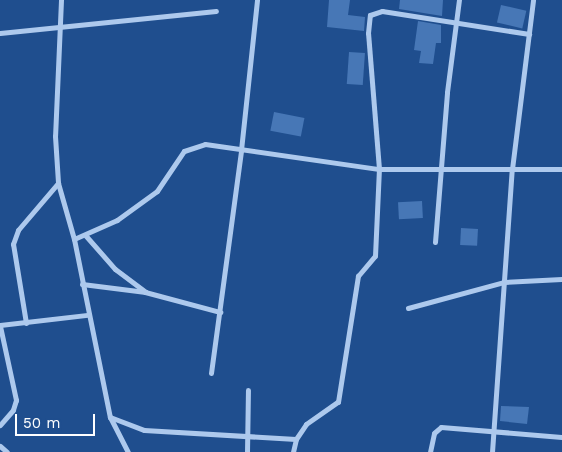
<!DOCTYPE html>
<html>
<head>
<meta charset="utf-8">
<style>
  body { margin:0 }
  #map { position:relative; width:562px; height:452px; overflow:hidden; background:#1f4e8e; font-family:"Work Sans",sans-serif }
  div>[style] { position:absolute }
  .building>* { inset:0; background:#4777b6; transform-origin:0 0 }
  .street>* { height:5px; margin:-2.5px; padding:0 2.5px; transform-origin:2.5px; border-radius:2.5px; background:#adc9ed }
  span { translate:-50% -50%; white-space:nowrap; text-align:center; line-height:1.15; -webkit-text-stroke:4px #1f4e8e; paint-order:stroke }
  .scale { position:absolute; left:15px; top:414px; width:80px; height:22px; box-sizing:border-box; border:2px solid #fff; border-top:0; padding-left:6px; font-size:15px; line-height:18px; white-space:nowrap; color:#fff; -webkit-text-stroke:4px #1f4e8e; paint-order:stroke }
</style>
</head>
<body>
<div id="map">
  <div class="building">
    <div style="clip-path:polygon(329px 0,350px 0,348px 15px,365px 17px,364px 31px,327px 27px)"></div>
    <div style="clip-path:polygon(400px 0,443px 0,442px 16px,399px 9px)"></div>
    <div style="left:501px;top:5px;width:26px;height:18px;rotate:13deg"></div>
    <div style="clip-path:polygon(418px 21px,441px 25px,441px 43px,436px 43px,433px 64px,419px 63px,421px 51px,414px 50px)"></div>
    <div style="left:349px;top:52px;width:16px;height:32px;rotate:4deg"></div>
    <div style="left:274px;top:112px;width:31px;height:19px;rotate:11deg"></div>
    <div style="left:422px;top:201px;width:17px;height:24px;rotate:87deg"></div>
    <div style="left:461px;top:228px;width:17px;height:17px;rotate:3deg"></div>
    <div style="clip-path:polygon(501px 406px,529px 407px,527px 424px,500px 421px)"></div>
  </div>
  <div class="street">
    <div style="left:61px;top:0;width:136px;rotate:92.5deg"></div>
    <div style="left:55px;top:136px;width:47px;rotate:86.3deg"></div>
    <div style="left:58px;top:183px;width:58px;rotate:74.1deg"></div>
    <div style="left:74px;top:239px;width:182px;rotate:78.6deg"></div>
    <div style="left:110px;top:417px;width:39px;rotate:63deg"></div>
    <div style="left:0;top:33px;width:217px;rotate:-5.8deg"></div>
    <div style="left:86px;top:236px;width:44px;rotate:48.7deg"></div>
    <div style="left:115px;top:269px;width:38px;rotate:37deg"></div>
    <div style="left:74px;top:239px;width:47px;rotate:-23.8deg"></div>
    <div style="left:117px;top:220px;width:49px;rotate:-35.9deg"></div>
    <div style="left:157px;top:191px;width:48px;rotate:-56deg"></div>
    <div style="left:184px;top:151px;width:22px;rotate:-18deg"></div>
    <div style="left:205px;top:144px;width:176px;rotate:8.2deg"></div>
    <div style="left:379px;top:169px;width:183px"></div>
    <div style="left:435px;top:242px;width:150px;rotate:-85.4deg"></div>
    <div style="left:447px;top:92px;width:93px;rotate:-82.6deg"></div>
    <div style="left:82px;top:284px;width:64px;rotate:7.2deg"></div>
    <div style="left:145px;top:292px;width:78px;rotate:14.9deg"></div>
    <div style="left:408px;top:308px;width:99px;rotate:-15.2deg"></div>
    <div style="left:504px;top:282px;width:58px;rotate:-3deg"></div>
    <div style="left:26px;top:323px;width:80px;rotate:-99.3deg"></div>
    <div style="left:13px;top:244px;width:15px;rotate:-70deg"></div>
    <div style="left:18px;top:230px;width:62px;rotate:-49.6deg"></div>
    <div style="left:0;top:325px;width:88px;rotate:-6.6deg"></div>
    <div style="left:0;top:326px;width:76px;rotate:77.8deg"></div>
    <div style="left:16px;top:400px;width:10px;rotate:107deg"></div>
    <div style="left:13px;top:410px;width:20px;rotate:131deg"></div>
    <div style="left:211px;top:373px;width:225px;rotate:-82.3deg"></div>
    <div style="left:241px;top:150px;width:151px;rotate:-83.9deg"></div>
    <div style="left:110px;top:417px;width:36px;rotate:21deg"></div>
    <div style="left:144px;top:430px;width:152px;rotate:3.4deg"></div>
    <div style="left:296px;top:439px;width:13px;rotate:103deg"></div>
    <div style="left:296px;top:439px;width:18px;rotate:-56deg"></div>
    <div style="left:306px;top:424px;width:39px;rotate:-35deg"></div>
    <div style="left:338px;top:402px;width:128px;rotate:-81deg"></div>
    <div style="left:358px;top:276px;width:26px;rotate:-50deg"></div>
    <div style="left:375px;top:256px;width:87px;rotate:-87.4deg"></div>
    <div style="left:379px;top:169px;width:136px;rotate:-94.6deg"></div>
    <div style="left:368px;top:33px;width:18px;rotate:-84deg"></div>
    <div style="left:370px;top:15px;width:13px;rotate:-18deg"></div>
    <div style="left:382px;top:11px;width:149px;rotate:8.9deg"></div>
    <div style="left:0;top:446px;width:9px;rotate:41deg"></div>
    <div style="left:247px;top:452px;width:62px;rotate:-89.1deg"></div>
    <div style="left:430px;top:452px;width:19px;rotate:-78deg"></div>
    <div style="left:434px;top:433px;width:9px;rotate:-41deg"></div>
    <div style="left:441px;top:427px;width:121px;rotate:4.7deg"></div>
    <div style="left:492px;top:452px;width:284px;rotate:-86deg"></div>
    <div style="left:512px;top:169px;width:170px;rotate:-82.9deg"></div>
  </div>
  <div class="scale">50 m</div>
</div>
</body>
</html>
